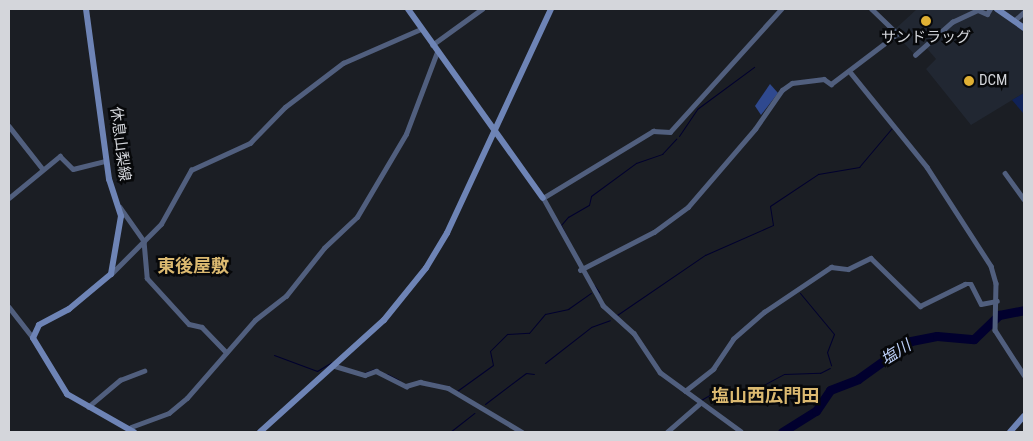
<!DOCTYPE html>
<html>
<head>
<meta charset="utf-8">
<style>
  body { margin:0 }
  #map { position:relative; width:1033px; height:441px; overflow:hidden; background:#1b1e24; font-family:"Roboto Condensed","Noto Sans JP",sans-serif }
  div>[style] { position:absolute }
  .built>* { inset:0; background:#212732 }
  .green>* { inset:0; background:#102257 }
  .forest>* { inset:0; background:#2f498f }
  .stream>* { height:1px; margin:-0.5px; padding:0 0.5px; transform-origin:0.5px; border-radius:0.5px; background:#01002e }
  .river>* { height:9px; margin:-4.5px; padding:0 4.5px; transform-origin:4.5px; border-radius:4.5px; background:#01002e }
  .street>* { height:4.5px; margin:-2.25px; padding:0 2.25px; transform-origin:2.25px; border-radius:2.25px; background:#515f7e }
  .secondary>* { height:6px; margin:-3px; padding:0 3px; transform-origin:3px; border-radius:3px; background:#6e84b6 }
  .dots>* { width:14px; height:14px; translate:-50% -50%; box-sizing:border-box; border:2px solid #07080a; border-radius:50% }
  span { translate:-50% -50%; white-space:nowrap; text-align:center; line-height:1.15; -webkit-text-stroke:5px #07080a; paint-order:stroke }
  .poi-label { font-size:15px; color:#d4d6db }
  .left { translate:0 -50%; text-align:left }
  .street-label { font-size:15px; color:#d4d6db }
  .water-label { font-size:16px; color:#bdd0f8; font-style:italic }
  .quarter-label { font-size:18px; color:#dbb970; font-weight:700 }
  .frame { position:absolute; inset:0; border:10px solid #d4d6db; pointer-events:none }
</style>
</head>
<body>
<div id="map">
  <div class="built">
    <div style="clip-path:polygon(917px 9px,1024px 9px,1024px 93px,971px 125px,926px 69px,936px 59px,924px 45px,915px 55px,893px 31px)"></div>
  </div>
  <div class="green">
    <div style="clip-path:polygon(1024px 93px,1024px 112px,1023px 113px,1012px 100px)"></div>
  </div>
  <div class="forest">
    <div style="clip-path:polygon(770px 84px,778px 93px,761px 115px,755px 106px)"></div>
  </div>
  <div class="stream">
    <div style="left:679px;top:136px;width:32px;rotate:-56deg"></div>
    <div style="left:697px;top:109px;width:71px;rotate:-36.4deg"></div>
    <div style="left:570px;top:243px;width:20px;rotate:-117deg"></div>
    <div style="left:561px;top:225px;width:11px;rotate:-49deg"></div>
    <div style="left:568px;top:217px;width:24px;rotate:-30deg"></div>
    <div style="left:589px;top:205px;width:9px;rotate:-77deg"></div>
    <div style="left:591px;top:196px;width:56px;rotate:-36.3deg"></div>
    <div style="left:636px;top:163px;width:28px;rotate:-19deg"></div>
    <div style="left:662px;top:154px;width:21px;rotate:-47deg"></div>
    <div style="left:594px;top:285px;width:9px;rotate:54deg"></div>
    <div style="left:800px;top:293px;width:53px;rotate:50.3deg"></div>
    <div style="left:834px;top:334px;width:19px;rotate:111deg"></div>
    <div style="left:827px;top:352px;width:14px;rotate:73deg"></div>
    <div style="left:617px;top:315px;width:107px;rotate:-34.3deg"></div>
    <div style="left:705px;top:255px;width:74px;rotate:-23.8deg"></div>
    <div style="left:773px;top:225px;width:19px;rotate:-99deg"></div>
    <div style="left:770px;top:206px;width:58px;rotate:-33.7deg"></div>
    <div style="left:818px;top:174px;width:42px;rotate:-9.7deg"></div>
    <div style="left:859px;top:167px;width:51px;rotate:-49.8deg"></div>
    <div style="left:274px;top:355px;width:46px;rotate:20.4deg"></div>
    <div style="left:317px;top:371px;width:17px;rotate:-31deg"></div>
    <div style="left:545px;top:363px;width:58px;rotate:-38deg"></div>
    <div style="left:591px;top:327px;width:20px;rotate:-20deg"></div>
    <div style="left:364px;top:373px;width:11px;rotate:-22deg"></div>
    <div style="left:387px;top:374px;width:13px;rotate:27deg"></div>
    <div style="left:429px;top:382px;width:22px;rotate:13deg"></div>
    <div style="left:457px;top:391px;width:44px;rotate:-35.8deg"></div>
    <div style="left:493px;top:365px;width:14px;rotate:-102deg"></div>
    <div style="left:490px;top:351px;width:24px;rotate:-45deg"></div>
    <div style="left:507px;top:334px;width:22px;rotate:-3deg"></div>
    <div style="left:529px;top:333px;width:25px;rotate:-50deg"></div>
    <div style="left:545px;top:314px;width:24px;rotate:-12deg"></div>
    <div style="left:568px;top:309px;width:28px;rotate:-35deg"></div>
    <div style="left:701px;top:400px;width:12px;rotate:-31deg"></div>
    <div style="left:711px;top:394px;width:30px;rotate:6deg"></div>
    <div style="left:741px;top:397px;width:49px;rotate:-28.1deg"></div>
    <div style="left:784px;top:374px;width:36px;rotate:-2deg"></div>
    <div style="left:820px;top:373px;width:11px;rotate:-27deg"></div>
    <div style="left:485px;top:404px;width:51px;rotate:-37.1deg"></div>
    <div style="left:526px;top:373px;width:8px;rotate:7deg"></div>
    <div style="left:450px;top:432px;width:31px;rotate:-38deg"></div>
  </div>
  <div class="river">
    <div style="left:782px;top:432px;width:40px;rotate:-32deg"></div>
    <div style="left:816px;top:411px;width:25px;rotate:-56deg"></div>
    <div style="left:830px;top:390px;width:30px;rotate:-21deg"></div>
    <div style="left:858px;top:379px;width:65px;rotate:-35.6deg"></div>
    <div style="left:911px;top:341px;width:26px;rotate:-11deg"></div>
    <div style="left:937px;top:336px;width:37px;rotate:5deg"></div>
    <div style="left:974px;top:339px;width:35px;rotate:-44deg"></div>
    <div style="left:999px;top:315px;width:25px;rotate:-11deg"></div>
  </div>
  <div class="street">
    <div style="left:1014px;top:21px;width:13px;rotate:-42deg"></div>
    <div style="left:432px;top:45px;width:62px;rotate:-35.8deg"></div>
    <div style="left:915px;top:55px;width:50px;rotate:-41.7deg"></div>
    <div style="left:952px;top:22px;width:29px;rotate:-25deg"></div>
    <div style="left:978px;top:10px;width:10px;rotate:24deg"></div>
    <div style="left:987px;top:14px;width:6px;rotate:-59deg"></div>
    <div style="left:851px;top:73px;width:121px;rotate:51deg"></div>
    <div style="left:927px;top:167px;width:118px;rotate:57.1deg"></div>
    <div style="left:991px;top:266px;width:18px;rotate:74deg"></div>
    <div style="left:996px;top:283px;width:47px;rotate:91.2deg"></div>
    <div style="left:995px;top:330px;width:54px;rotate:57.2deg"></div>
    <div style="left:9px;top:126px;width:53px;rotate:51.8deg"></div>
    <div style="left:1005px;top:173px;width:32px;rotate:54deg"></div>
    <div style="left:9px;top:198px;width:66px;rotate:-39.5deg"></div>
    <div style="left:60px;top:156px;width:18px;rotate:45deg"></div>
    <div style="left:73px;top:169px;width:34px;rotate:-14deg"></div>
    <div style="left:120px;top:207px;width:42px;rotate:54.8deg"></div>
    <div style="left:144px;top:241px;width:37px;rotate:85deg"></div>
    <div style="left:147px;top:278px;width:62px;rotate:47.6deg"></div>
    <div style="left:189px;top:324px;width:13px;rotate:13deg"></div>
    <div style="left:202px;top:327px;width:35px;rotate:46deg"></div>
    <div style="left:580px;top:270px;width:83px;rotate:-27.2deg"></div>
    <div style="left:654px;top:232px;width:42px;rotate:-36.3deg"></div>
    <div style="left:688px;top:207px;width:103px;rotate:-49.3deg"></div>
    <div style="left:755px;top:129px;width:47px;rotate:-55.3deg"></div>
    <div style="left:782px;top:90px;width:12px;rotate:-35deg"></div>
    <div style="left:792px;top:83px;width:32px;rotate:-7deg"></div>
    <div style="left:824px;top:79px;width:9px;rotate:36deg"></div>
    <div style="left:831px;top:84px;width:83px;rotate:-37.1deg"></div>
    <div style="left:897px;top:34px;width:36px;rotate:-136deg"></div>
    <div style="left:112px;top:273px;width:69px;rotate:-45deg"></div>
    <div style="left:161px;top:224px;width:62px;rotate:-60.9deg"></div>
    <div style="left:191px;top:170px;width:65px;rotate:-24.6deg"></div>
    <div style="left:250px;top:143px;width:50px;rotate:-45.8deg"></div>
    <div style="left:285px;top:107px;width:73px;rotate:-37.2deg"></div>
    <div style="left:343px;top:63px;width:85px;rotate:-23.6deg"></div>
    <div style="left:9px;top:307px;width:39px;rotate:52deg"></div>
    <div style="left:335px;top:366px;width:31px;rotate:17deg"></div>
    <div style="left:365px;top:375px;width:12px;rotate:-20deg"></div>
    <div style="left:376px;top:371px;width:34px;rotate:27deg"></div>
    <div style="left:406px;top:386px;width:15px;rotate:-16deg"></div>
    <div style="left:420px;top:382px;width:29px;rotate:12deg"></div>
    <div style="left:448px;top:388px;width:86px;rotate:30.7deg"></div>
    <div style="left:685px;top:391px;width:36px;rotate:-38deg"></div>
    <div style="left:713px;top:369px;width:36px;rotate:-56deg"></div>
    <div style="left:733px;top:339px;width:41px;rotate:-41.1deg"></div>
    <div style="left:764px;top:312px;width:81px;rotate:-33.9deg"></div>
    <div style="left:831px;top:267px;width:17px;rotate:7deg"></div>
    <div style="left:848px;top:269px;width:25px;rotate:-26deg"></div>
    <div style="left:871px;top:258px;width:69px;rotate:44.4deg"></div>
    <div style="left:920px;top:306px;width:50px;rotate:-26.1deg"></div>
    <div style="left:965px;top:284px;width:6px"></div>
    <div style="left:971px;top:284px;width:22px;rotate:63deg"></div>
    <div style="left:981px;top:304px;width:16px;rotate:-11deg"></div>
    <div style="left:88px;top:407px;width:42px;rotate:-40.2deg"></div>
    <div style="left:120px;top:380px;width:26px;rotate:-21deg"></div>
    <div style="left:131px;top:427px;width:40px;rotate:-20.2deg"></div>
    <div style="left:169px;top:413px;width:23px;rotate:-40deg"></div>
    <div style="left:187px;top:398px;width:103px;rotate:-48.9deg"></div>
    <div style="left:255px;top:320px;width:39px;rotate:-38deg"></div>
    <div style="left:286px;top:296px;width:61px;rotate:-51.6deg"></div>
    <div style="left:324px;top:248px;width:45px;rotate:-43.2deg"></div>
    <div style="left:357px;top:217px;width:96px;rotate:-59.4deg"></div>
    <div style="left:406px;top:134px;width:88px;rotate:-69.3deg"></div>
    <div style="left:667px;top:432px;width:43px;rotate:-41.2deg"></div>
    <div style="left:741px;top:432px;width:100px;rotate:-143.9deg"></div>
    <div style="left:660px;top:373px;width:47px;rotate:-123.7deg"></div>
    <div style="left:634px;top:334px;width:42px;rotate:-137.9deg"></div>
    <div style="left:603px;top:306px;width:124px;rotate:-119.1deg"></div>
    <div style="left:543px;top:198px;width:129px;rotate:-31.3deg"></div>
    <div style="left:653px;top:131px;width:17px;rotate:3deg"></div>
    <div style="left:670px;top:132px;width:166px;rotate:-47.9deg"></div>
  </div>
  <div class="secondary">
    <div style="left:86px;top:9px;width:172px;rotate:82.3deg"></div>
    <div style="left:109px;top:179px;width:39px;rotate:72deg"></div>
    <div style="left:121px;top:216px;width:59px;rotate:99.8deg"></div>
    <div style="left:111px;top:274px;width:55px;rotate:140.2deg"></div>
    <div style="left:69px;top:309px;width:34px;rotate:152deg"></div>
    <div style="left:39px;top:325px;width:14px;rotate:115deg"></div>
    <div style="left:33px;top:338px;width:66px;rotate:58.7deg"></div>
    <div style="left:67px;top:394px;width:77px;rotate:29.6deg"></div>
    <div style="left:408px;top:9px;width:232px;rotate:54.5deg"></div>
    <div style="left:997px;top:9px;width:33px;rotate:35deg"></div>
    <div style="left:260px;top:432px;width:167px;rotate:-42.1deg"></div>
    <div style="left:384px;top:320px;width:67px;rotate:-51.1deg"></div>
    <div style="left:426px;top:268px;width:41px;rotate:-59deg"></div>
    <div style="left:447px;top:233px;width:247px;rotate:-65.1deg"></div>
    <div style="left:1010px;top:432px;width:21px;rotate:-49deg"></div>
  </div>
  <div class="dots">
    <div style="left:926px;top:21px;background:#e0b034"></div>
    <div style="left:969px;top:81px;background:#e0b034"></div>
  </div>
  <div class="poi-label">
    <span style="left:926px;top:38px">サンドラッグ</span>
    <span class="left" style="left:979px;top:81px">DCM</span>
  </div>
  <div class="street-label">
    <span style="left:120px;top:144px;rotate:83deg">休息山梨線</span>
  </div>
  <div class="water-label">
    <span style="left:896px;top:353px;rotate:-32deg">塩川</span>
  </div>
  <div class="quarter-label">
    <span style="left:193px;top:266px">東後屋敷</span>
    <span style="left:765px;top:396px">塩山西広門田</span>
  </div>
  <div class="frame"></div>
</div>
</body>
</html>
